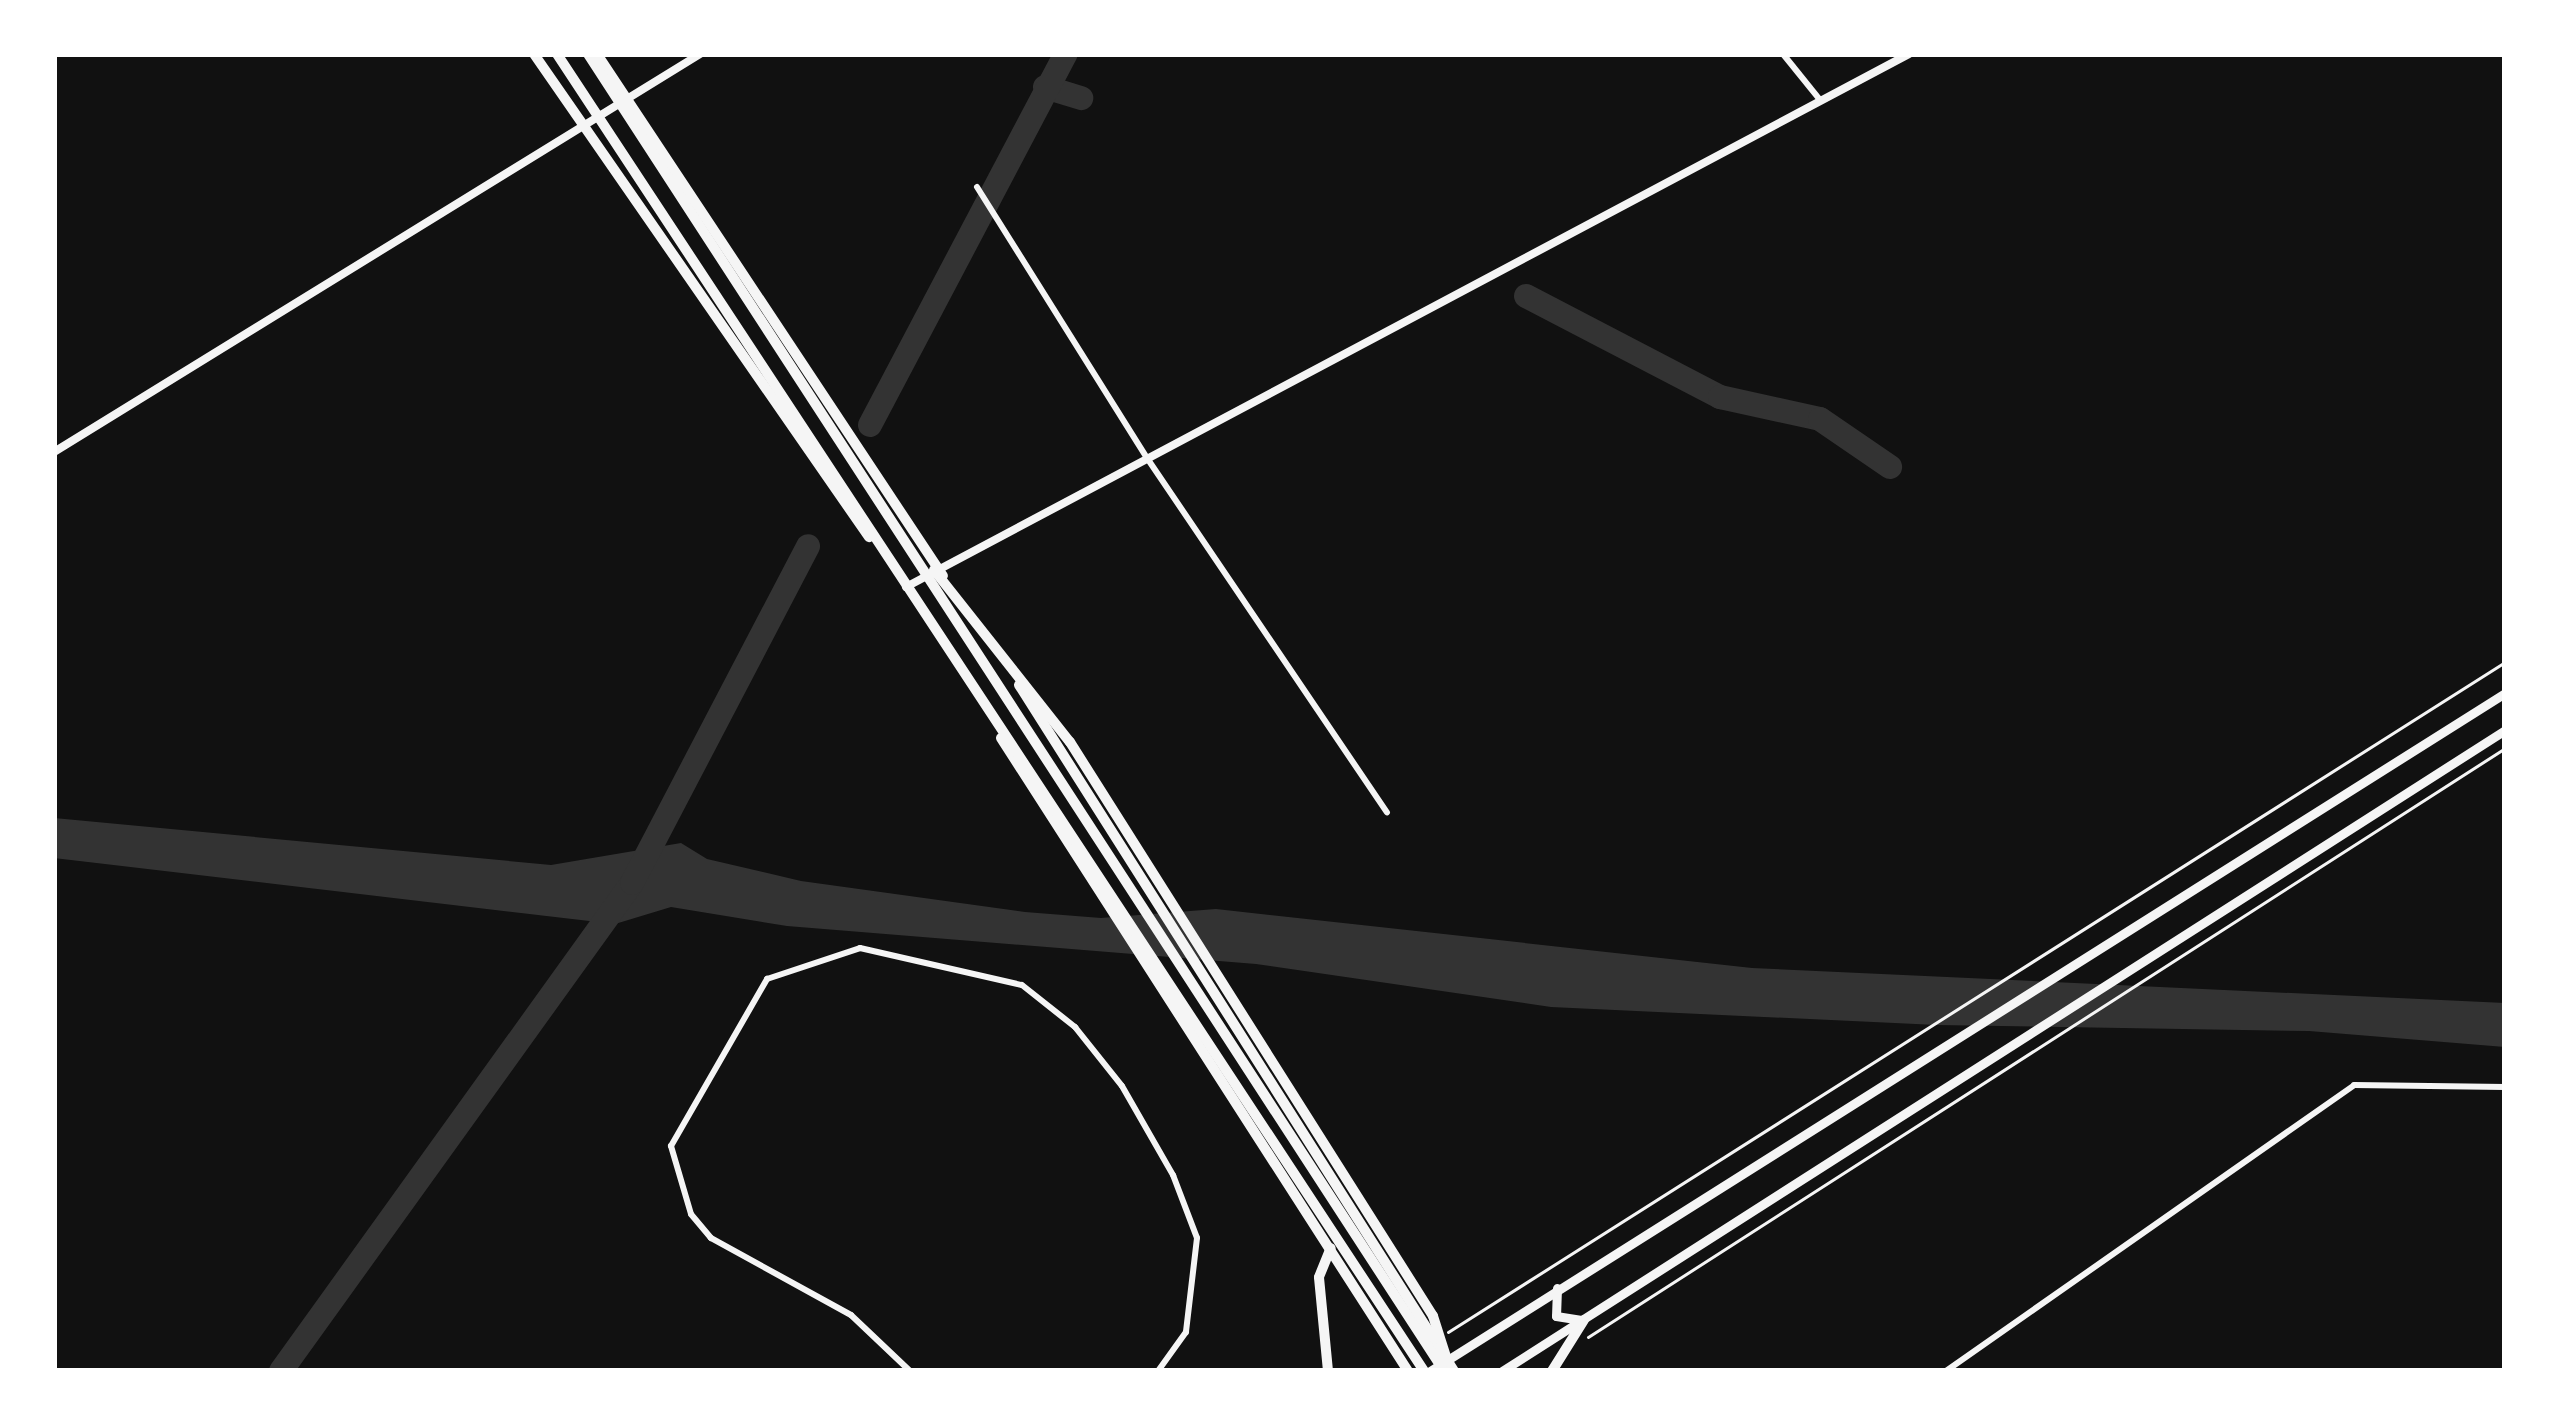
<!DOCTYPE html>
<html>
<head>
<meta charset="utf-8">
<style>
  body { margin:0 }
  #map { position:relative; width:2559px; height:1425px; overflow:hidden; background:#111; font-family:Literata,serif }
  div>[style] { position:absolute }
  .water>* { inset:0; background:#333 }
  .river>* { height:24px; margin:-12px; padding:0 12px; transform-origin:12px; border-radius:12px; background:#333 }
  .path>* { height:3px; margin:-1.5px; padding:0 1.5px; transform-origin:1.5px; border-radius:1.5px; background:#f5f5f5 }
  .minor>* { height:6px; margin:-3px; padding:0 3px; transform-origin:3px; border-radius:3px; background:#f5f5f5 }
  .tertiary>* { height:8px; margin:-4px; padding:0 4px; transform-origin:4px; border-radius:4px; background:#f5f5f5 }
  .secondary>* { height:9px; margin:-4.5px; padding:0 4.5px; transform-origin:4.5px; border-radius:4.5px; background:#f5f5f5 }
  .primary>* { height:10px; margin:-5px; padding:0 5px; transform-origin:5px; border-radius:5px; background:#f5f5f5 }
  .trunk>* { height:10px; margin:-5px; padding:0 5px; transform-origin:5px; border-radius:5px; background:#f5f5f5 }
  span { translate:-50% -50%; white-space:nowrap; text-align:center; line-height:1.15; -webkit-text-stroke:9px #fff; paint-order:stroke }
  .frame { position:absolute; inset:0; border:57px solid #fff; pointer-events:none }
</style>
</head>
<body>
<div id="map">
  <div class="water">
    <div style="clip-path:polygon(54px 818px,551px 865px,681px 843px,707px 859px,801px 881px,1025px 912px,1101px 918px,1216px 909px,1752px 968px,2505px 1003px,2505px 1047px,2309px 1031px,1937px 1025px,1551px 1007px,1256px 964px,787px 926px,671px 907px,615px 924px,54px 858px)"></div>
  </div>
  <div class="river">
    <div style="left:1045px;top:87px;width:38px;rotate:17deg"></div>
    <div style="left:1526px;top:296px;width:219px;rotate:27.5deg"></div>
    <div style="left:1720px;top:397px;width:102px;rotate:12.4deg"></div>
    <div style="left:1820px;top:419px;width:85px;rotate:34.4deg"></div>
    <div style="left:870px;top:425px;width:420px;rotate:-62.2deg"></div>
    <div style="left:281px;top:1371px;width:601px;rotate:-54.27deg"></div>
    <div style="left:632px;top:883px;width:380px;rotate:-62.4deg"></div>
  </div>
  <div class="path">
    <div style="left:1448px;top:1332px;width:1251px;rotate:-32.37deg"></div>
    <div style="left:1588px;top:1337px;width:1090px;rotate:-32.71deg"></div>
  </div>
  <div class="minor">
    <div style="left:1783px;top:54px;width:59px;rotate:51.2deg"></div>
    <div style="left:977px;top:187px;width:320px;rotate:57.9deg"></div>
    <div style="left:1147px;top:458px;width:428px;rotate:55.9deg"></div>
    <div style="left:910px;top:1371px;width:81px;rotate:-136.5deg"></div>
    <div style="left:851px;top:1315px;width:160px;rotate:-151.2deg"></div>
    <div style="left:711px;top:1238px;width:31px;rotate:-130deg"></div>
    <div style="left:691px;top:1214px;width:71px;rotate:-106.4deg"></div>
    <div style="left:671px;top:1146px;width:193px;rotate:-60.1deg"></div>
    <div style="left:767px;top:979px;width:98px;rotate:-18.4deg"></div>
    <div style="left:860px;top:948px;width:166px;rotate:12.9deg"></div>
    <div style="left:1022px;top:985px;width:68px;rotate:38.4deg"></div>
    <div style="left:1075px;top:1027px;width:75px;rotate:51.5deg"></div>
    <div style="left:1122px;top:1086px;width:103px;rotate:60.2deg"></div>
    <div style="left:1173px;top:1175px;width:67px;rotate:69.1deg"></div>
    <div style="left:1197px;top:1238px;width:95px;rotate:96.7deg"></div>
    <div style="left:1186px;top:1332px;width:48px;rotate:125.7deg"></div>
    <div style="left:1946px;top:1371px;width:498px;rotate:-35deg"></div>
    <div style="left:2354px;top:1085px;width:151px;rotate:0.8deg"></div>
  </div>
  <div class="tertiary">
    <div style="left:54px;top:452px;width:759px;rotate:-31.64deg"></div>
    <div style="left:906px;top:587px;width:1136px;rotate:-27.99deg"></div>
  </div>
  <div class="secondary">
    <div style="left:1557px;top:1288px;width:28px;rotate:92deg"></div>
    <div style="left:1556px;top:1316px;width:24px;rotate:9deg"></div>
    <div style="left:1430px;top:1371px;width:1271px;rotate:-32.24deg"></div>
    <div style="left:1502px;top:1371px;width:1190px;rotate:-32.58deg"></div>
  </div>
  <div class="primary">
    <div style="left:534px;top:54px;width:588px;rotate:55.26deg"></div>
    <div style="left:597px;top:54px;width:626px;rotate:56.46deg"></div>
    <div style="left:1019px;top:685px;width:812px;rotate:57.62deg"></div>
    <div style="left:1001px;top:738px;width:753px;rotate:57.26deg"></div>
    <div style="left:1328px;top:1371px;width:94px;rotate:-95.5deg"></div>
    <div style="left:1319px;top:1277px;width:31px;rotate:-68deg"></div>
    <div style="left:1552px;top:1371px;width:60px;rotate:-57.9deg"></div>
  </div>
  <div class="trunk">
    <div style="left:557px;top:54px;width:1577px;rotate:56.64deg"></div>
    <div style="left:588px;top:54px;width:1571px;rotate:56.98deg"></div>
    <div style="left:934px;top:570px;width:219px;rotate:51.7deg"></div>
    <div style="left:1070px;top:742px;width:679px;rotate:57.69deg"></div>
    <div style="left:1433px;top:1316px;width:46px;rotate:72.3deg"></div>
  </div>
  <div class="frame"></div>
</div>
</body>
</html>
